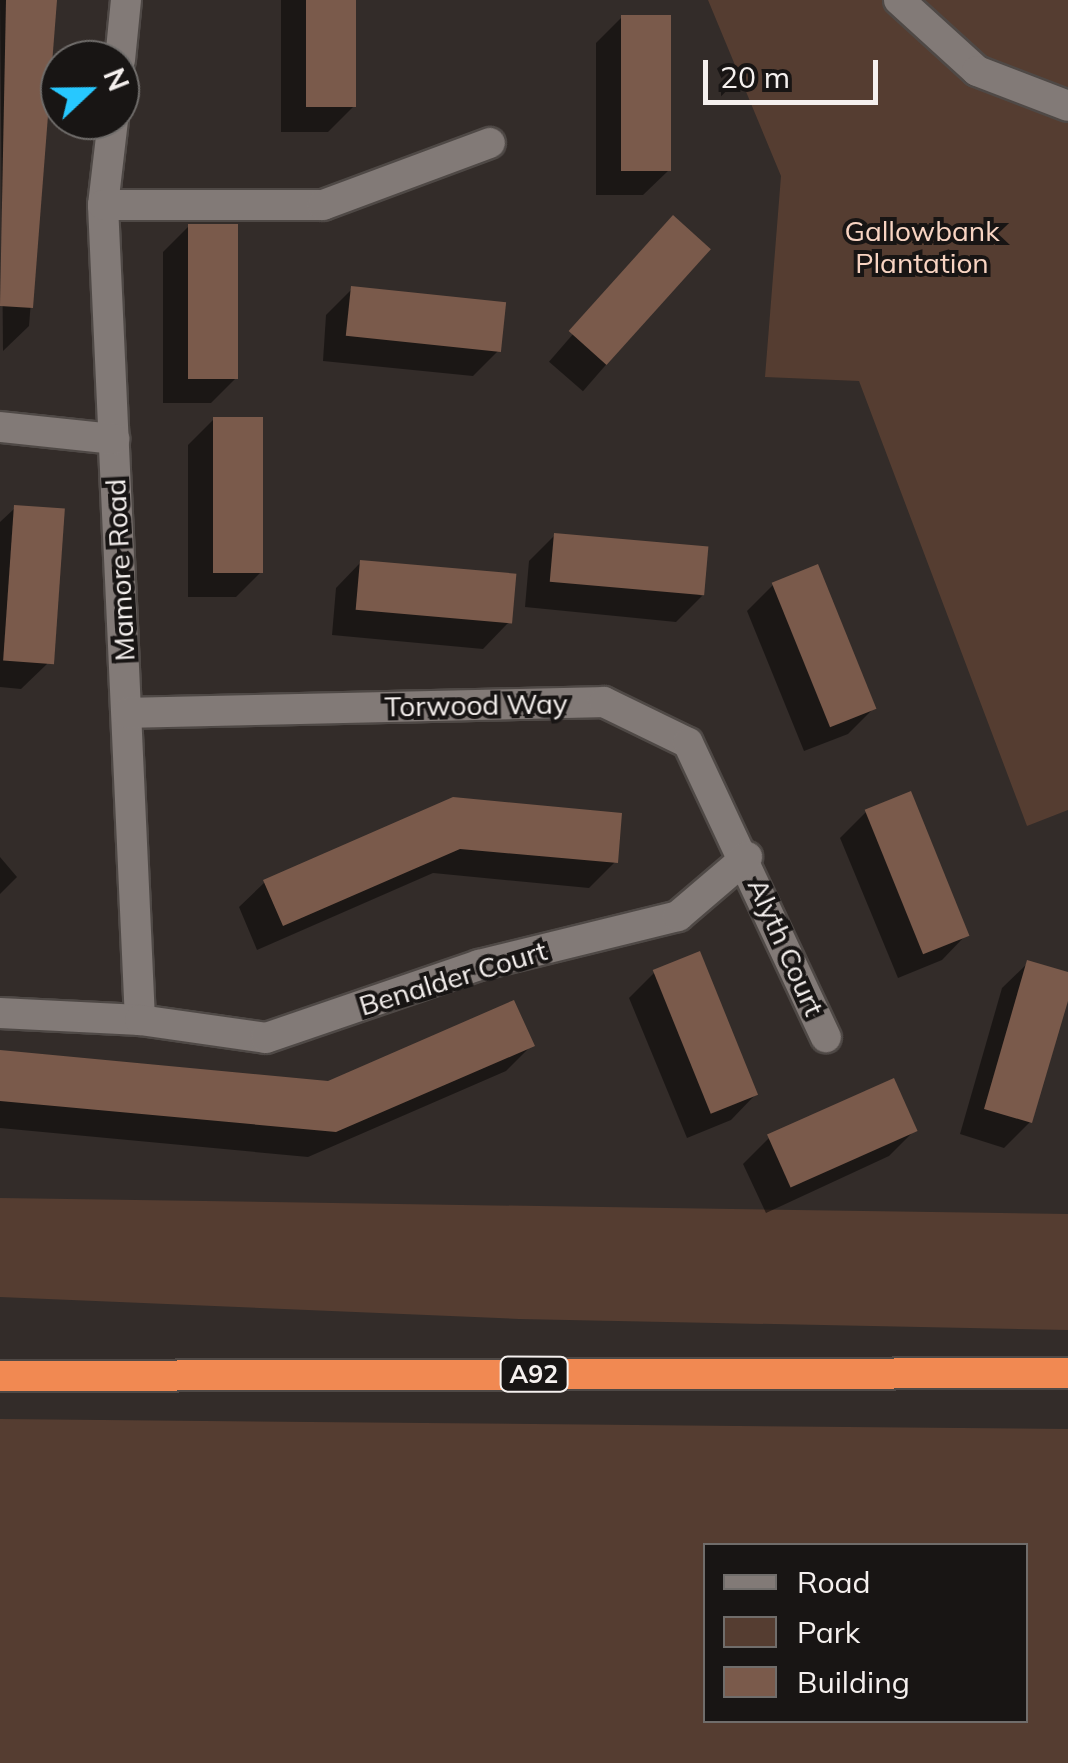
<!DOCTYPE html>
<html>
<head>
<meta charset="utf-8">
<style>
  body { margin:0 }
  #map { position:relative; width:1068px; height:1763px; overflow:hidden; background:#332c29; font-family:Mulish,sans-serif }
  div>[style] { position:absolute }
  .green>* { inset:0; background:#553d31 }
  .shadow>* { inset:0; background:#0007; transform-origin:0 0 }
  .building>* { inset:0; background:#7a5a4b; transform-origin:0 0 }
  .roads { filter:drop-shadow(2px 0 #4f4946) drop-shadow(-2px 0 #4f4946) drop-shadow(0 2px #4f4946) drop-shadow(0 -2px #4f4946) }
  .street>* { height:30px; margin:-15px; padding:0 15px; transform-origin:15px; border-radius:15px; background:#827a77 }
  .highway>* { height:30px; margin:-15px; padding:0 15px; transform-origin:15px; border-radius:15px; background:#f18952 }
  span { translate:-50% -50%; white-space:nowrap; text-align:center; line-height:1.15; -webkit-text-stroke:8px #181514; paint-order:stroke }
  .shield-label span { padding:2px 8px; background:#181514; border:2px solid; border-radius:8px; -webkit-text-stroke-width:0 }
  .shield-label { font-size:25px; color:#f5f0ee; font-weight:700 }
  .park-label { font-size:28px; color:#f8d4c2 }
  .street-label { font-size:28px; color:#f5f0ee }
  .legend { position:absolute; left:703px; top:1543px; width:325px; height:180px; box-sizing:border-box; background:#181514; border:2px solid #706d6b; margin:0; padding:12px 18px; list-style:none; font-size:30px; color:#f5f0ee }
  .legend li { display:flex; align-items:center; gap:20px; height:50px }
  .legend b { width:50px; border:2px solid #706d6b }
  .north { position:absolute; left:40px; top:40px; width:100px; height:100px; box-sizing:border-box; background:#181514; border:2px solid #706d6b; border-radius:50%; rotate:68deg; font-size:28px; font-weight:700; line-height:40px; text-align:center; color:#f5f0ee }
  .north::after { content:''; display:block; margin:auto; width:35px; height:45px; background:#27c8ff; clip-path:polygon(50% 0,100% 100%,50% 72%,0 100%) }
  .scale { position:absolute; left:703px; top:60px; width:175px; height:45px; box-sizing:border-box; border:5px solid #f5f0ee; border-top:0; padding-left:12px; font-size:30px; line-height:35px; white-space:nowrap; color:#f5f0ee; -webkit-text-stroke:8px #181514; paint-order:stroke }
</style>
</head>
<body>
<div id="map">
  <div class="green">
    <div style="clip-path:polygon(708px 0,1068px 0,1068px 810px,1027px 826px,859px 381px,765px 377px,781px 176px)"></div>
    <div style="clip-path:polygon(0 1198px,1068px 1214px,1068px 1330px,519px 1319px,0 1297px)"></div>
    <div style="clip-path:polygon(evenodd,0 1419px,1068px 1429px,1068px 1763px,0 1763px,0 1419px,706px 1546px,1026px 1546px,1026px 1720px,706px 1720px,706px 1546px)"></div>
  </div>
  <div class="shadow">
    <div style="clip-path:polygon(0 0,55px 0,29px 326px,3px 351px)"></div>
    <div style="clip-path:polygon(281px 0,354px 0,354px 106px,328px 132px,281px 132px)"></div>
    <div style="clip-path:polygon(622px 17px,669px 170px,643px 195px,596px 195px,596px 43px)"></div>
    <div style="left:673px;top:219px;width:45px;height:189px;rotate:41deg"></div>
    <div style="clip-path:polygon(189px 226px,237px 377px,211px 403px,163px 403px,163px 252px)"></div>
    <div style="clip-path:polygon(352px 289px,499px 350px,473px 376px,323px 361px,326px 315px)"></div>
    <div style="clip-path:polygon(214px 419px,262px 571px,236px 597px,188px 597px,188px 445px)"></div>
    <div style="clip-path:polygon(15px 508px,47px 664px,21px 689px,0 687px,0 522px)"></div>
    <div style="clip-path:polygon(555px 535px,702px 596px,676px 622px,525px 607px,529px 561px)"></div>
    <div style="clip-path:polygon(361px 562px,508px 623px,483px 649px,332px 635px,336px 588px)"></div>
    <div style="clip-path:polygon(773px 585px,874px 708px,848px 734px,804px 751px,747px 611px)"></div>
    <div style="clip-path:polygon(453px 800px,615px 862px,589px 888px,433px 873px,257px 950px,239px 907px,265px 882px)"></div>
    <div style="clip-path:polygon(866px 812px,967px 934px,942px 960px,898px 978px,840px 838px)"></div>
    <div style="clip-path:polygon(0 857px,17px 877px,0 894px)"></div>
    <div style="clip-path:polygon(1028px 963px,1068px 974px,1068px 992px,1030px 1122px,1004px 1148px,960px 1134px,1002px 988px)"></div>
    <div style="clip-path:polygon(655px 972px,756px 1094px,731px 1120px,687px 1138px,629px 998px)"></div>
    <div style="clip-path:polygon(532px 1045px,506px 1071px,308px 1157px,0 1128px,0 1053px,329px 1083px)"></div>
    <div style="clip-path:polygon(915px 1130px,889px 1156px,766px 1213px,743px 1164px,769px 1138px)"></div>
  </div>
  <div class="building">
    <div style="clip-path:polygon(6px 0,57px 0,33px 308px,0 306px)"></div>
    <div style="left:306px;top:0;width:50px;height:107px"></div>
    <div style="left:621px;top:15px;width:50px;height:156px"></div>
    <div style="left:673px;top:215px;width:51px;height:156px;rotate:42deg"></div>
    <div style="left:188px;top:224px;width:50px;height:155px"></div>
    <div style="left:351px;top:286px;width:156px;height:50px;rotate:6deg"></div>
    <div style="left:213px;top:417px;width:50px;height:156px"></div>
    <div style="left:14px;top:505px;width:51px;height:156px;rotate:4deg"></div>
    <div style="left:554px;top:533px;width:155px;height:49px;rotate:5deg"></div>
    <div style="left:360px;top:560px;width:157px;height:50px;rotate:5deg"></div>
    <div style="left:818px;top:564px;width:156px;height:50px;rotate:68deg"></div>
    <div style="left:911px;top:791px;width:156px;height:50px;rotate:68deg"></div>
    <div style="clip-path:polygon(453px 797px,622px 813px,618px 863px,460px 849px,283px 926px,263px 880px)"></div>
    <div style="left:700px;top:951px;width:155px;height:51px;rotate:68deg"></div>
    <div style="clip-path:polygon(1027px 960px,1068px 972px,1068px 1001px,1032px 1123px,984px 1109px)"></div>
    <div style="clip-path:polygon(514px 1000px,535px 1046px,336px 1132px,0 1101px,0 1050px,328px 1081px)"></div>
    <div style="left:894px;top:1078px;width:58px;height:139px;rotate:66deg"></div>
  </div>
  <div class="roads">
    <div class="street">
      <div style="left:899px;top:0;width:105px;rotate:42.3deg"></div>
      <div style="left:977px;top:71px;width:97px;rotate:21deg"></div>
      <div style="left:120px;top:60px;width:60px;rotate:-84.3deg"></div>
      <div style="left:113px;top:120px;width:86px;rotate:96.7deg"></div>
      <div style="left:103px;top:205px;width:816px;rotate:87.4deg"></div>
      <div style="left:103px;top:205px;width:220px"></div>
      <div style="left:323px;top:205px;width:178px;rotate:-20.4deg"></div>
      <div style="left:0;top:427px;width:115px;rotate:6deg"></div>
      <div style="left:127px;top:713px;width:477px;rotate:-1.3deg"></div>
      <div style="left:604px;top:702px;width:93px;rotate:26deg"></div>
      <div style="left:688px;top:743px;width:325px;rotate:64.9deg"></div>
      <div style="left:0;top:1013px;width:140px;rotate:2.9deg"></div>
      <div style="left:140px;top:1020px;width:127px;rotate:8.1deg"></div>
      <div style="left:266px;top:1038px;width:225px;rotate:-18.9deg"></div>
      <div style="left:479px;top:965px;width:205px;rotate:-13.8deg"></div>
      <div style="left:678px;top:916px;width:91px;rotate:-40.5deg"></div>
    </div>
    <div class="highway">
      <div style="left:0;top:1376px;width:1068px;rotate:-0.16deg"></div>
    </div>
  </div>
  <div class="shield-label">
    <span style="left:534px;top:1374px">A92</span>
  </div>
  <div class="park-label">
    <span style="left:922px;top:247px">Gallowbank<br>Plantation</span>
  </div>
  <div class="street-label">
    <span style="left:120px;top:570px;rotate:-93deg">Mamore Road</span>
    <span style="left:476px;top:705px;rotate:-1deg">Torwood Way</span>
    <span style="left:786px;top:947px;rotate:66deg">Alyth Court</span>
    <span style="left:453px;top:978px;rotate:-17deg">Benalder Court</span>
  </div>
  <ul class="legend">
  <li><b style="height:12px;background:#827a77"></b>Road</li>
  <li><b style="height:28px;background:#553d31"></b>Park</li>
  <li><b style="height:28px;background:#7a5a4b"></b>Building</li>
  </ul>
  <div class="north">N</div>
  <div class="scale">20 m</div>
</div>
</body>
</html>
